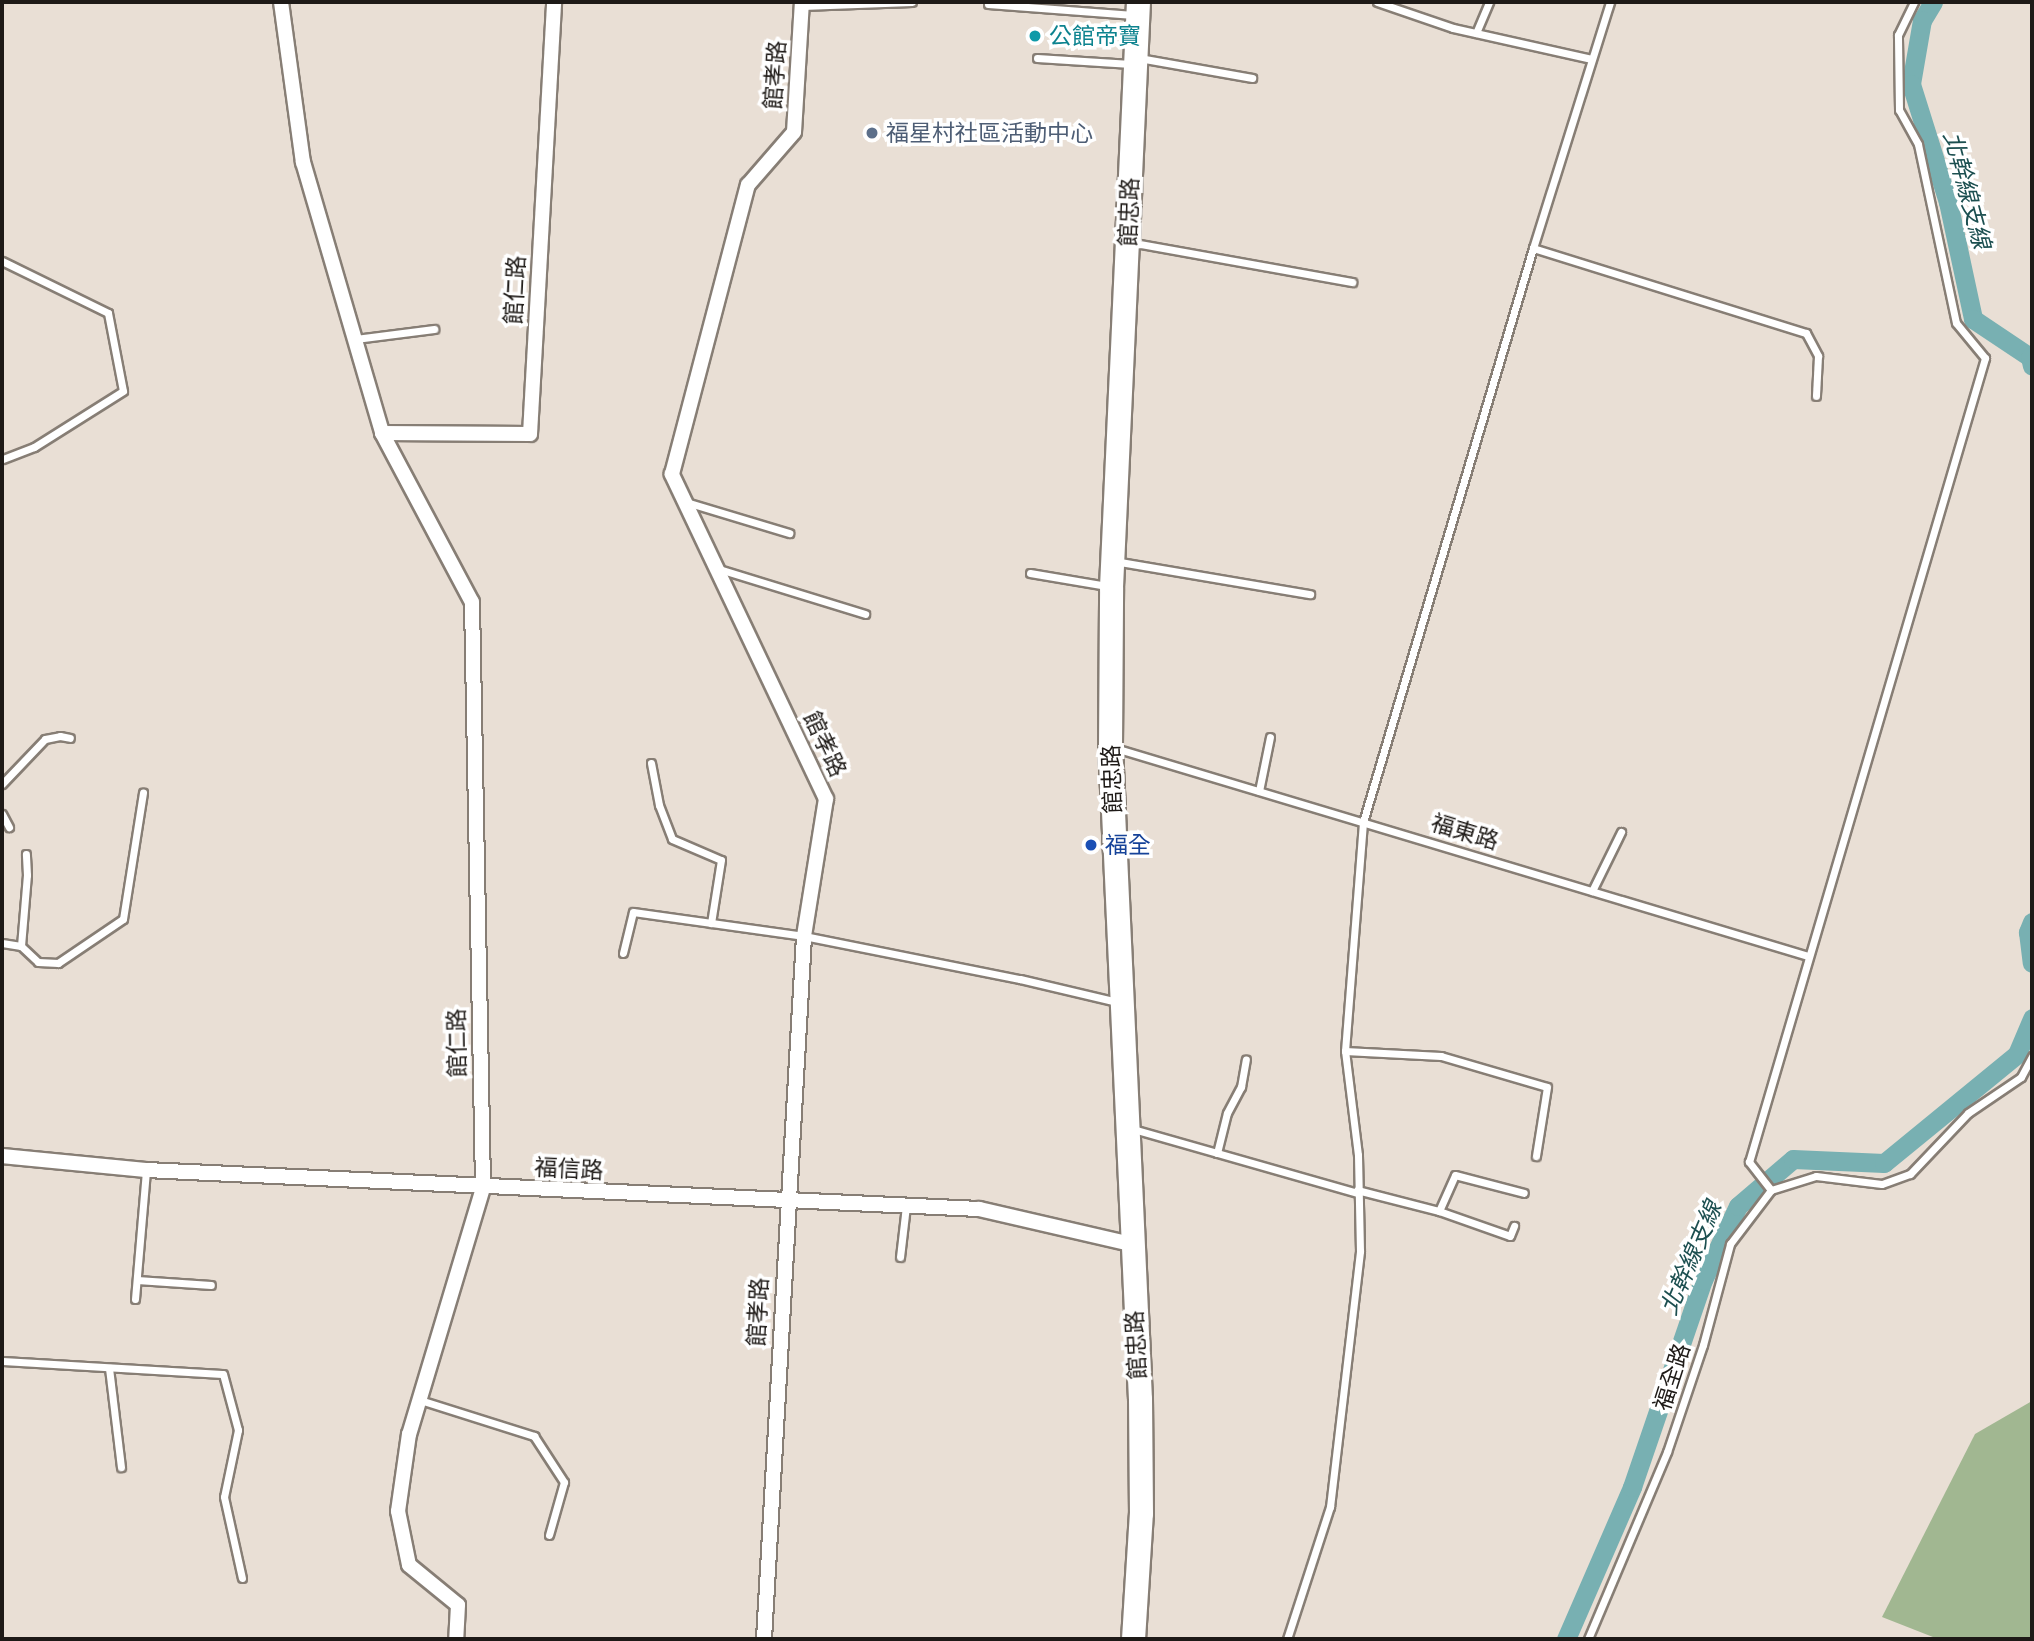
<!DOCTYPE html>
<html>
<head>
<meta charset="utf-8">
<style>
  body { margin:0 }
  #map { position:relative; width:2034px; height:1641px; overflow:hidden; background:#e9dfd5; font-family:Helvetica,"Noto Sans TC",sans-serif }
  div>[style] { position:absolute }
  .forest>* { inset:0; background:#a1b791 }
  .canal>* { height:19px; margin:-9.5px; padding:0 9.5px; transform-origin:9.5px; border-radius:9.5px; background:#78b0b2 }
  .roads { filter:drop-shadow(2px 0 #877e75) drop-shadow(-2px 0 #877e75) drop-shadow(0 2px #877e75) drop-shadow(0 -2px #877e75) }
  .lane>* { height:7px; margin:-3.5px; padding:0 3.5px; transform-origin:3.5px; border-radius:3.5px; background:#fff }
  .street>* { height:14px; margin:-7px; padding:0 7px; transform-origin:7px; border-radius:7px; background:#fff }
  .primary>* { height:23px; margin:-11.5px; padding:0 11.5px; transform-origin:11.5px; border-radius:11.5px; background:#fff }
  .dots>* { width:19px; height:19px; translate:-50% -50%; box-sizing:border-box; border:4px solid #fff; border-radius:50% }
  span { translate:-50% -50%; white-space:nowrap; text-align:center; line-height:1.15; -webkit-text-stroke:7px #fff; paint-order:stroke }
  .culture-label { font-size:23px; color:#0d838f }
  .left { translate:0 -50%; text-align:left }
  .street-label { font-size:23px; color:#1e1a17 }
  .service-label { font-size:23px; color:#4e5e75 }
  .transit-label { font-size:23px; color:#164399 }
  .water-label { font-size:24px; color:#1c4f50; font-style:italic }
  .frame { position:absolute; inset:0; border:4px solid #1e1a17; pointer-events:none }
</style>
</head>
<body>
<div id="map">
  <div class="forest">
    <div style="clip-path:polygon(2032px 1401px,2032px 1639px,1938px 1639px,1882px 1617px,1975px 1434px)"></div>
  </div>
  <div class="canal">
    <div style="left:1933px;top:2px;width:21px;rotate:121deg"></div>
    <div style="left:1922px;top:20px;width:65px;rotate:99.8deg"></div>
    <div style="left:1911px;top:84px;width:124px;rotate:72.6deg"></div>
    <div style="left:1948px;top:202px;width:120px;rotate:77.9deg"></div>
    <div style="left:1973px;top:319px;width:69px;rotate:33.7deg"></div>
    <div style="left:2030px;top:357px;width:9px;rotate:77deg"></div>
    <div style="left:2032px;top:922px;width:11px;rotate:112deg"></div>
    <div style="left:2028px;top:932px;width:31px;rotate:83deg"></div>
    <div style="left:1566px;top:1639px;width:166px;rotate:-66.5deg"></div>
    <div style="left:1632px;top:1487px;width:219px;rotate:-71.1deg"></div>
    <div style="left:1703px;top:1280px;width:82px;rotate:-64.7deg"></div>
    <div style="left:1738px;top:1206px;width:72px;rotate:-40.5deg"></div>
    <div style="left:1793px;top:1159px;width:91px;rotate:2.5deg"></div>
    <div style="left:1884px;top:1163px;width:172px;rotate:-39.3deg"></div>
    <div style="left:2017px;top:1054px;width:39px;rotate:-67deg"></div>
  </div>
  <div class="roads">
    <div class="lane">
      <div style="left:1377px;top:2px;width:80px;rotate:18.9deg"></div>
      <div style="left:1453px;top:28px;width:142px;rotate:12.6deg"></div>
      <div style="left:988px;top:4px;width:146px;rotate:4.3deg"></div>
      <div style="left:802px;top:6px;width:110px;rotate:-2.1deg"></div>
      <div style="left:1476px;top:33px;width:34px;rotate:-67deg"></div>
      <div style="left:1037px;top:58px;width:94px;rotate:3.7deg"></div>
      <div style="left:1139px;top:58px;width:115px;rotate:10deg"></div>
      <div style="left:1129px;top:242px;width:227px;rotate:10.2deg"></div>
      <div style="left:1533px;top:248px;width:286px;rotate:17.3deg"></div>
      <div style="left:1806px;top:333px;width:26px;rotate:62deg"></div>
      <div style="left:1818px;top:356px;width:40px;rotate:92.9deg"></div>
      <div style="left:2px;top:261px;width:118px;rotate:26.1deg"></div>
      <div style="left:108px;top:313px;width:79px;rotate:79.1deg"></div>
      <div style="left:123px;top:391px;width:105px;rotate:147.8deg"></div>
      <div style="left:34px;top:447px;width:34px;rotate:159deg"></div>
      <div style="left:355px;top:339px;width:80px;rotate:-7.2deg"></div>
      <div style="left:686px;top:502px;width:108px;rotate:16.8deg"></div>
      <div style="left:1114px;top:561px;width:199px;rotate:9.6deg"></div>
      <div style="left:719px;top:569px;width:153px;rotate:17.1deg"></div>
      <div style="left:1030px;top:573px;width:78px;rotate:9.6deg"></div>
      <div style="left:1115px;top:748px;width:724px;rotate:16.71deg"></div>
      <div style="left:651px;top:763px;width:43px;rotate:79.2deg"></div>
      <div style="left:659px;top:805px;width:36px;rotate:69deg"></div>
      <div style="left:672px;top:839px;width:53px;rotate:23.2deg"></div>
      <div style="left:721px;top:860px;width:64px;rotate:99deg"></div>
      <div style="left:2px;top:784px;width:62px;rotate:-46.3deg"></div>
      <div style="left:45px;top:739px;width:15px;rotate:-11deg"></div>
      <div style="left:60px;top:736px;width:10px;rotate:11deg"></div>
      <div style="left:1259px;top:791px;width:55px;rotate:-78.5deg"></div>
      <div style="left:2px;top:814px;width:15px;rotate:62deg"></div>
      <div style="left:1592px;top:891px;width:66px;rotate:-63.8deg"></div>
      <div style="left:2px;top:943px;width:19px;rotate:9deg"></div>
      <div style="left:21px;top:946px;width:23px;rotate:43deg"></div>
      <div style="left:38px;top:962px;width:20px;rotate:3deg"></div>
      <div style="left:58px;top:963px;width:78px;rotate:-34.1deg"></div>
      <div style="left:123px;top:919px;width:128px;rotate:-81deg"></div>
      <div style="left:21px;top:946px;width:71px;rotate:-85.2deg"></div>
      <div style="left:27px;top:875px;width:21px;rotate:-93deg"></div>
      <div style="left:623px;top:953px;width:42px;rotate:-76.3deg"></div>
      <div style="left:633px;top:912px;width:173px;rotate:8deg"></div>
      <div style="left:804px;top:936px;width:220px;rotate:11.3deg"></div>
      <div style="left:1020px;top:979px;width:100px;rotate:13.3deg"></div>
      <div style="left:1345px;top:1051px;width:96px;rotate:3deg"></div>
      <div style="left:1441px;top:1056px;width:110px;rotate:16.3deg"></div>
      <div style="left:1547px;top:1087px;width:70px;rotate:99.1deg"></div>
      <div style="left:1133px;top:1129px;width:233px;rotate:15.9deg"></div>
      <div style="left:1217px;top:1153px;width:41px;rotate:-76deg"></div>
      <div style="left:1227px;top:1113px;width:30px;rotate:-62deg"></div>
      <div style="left:1241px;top:1087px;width:28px;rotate:-80deg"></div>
      <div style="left:1357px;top:1190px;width:85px;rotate:14.4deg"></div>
      <div style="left:1439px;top:1211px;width:75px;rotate:19.4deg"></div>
      <div style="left:1510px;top:1236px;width:11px;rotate:-68deg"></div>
      <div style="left:1771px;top:1190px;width:36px;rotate:-128deg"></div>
      <div style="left:1749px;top:1162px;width:838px;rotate:-73.64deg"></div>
      <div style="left:1985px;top:358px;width:45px;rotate:-129.6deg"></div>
      <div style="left:1956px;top:323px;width:183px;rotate:-102deg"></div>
      <div style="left:1918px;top:144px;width:39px;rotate:-119deg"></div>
      <div style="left:1899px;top:110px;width:75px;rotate:-90.8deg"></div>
      <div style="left:1898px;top:35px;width:37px;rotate:-64deg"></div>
      <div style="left:1439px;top:1211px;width:39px;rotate:-66deg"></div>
      <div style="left:1455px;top:1175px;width:71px;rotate:14.6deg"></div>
      <div style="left:900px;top:1257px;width:51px;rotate:-83.3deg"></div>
      <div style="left:137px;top:1280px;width:74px;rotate:3.9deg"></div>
      <div style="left:135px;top:1299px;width:129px;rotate:-85.1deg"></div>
      <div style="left:2px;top:1361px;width:221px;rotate:3.4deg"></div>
      <div style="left:223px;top:1374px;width:58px;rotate:75deg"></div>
      <div style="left:238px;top:1430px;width:68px;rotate:101.8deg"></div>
      <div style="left:224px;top:1497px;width:83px;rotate:77.5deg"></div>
      <div style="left:109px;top:1368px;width:100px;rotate:83.1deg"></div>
      <div style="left:420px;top:1400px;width:120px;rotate:17.5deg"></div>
      <div style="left:534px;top:1436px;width:55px;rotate:56.9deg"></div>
      <div style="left:564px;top:1482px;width:55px;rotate:105.8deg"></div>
      <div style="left:1287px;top:1639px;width:139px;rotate:-72deg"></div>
      <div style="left:1330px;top:1507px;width:258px;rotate:-83.3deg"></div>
      <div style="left:1360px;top:1251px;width:96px;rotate:-91.2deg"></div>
      <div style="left:1358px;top:1155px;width:105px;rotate:-97.1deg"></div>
      <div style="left:1345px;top:1051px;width:230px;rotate:-85.5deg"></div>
      <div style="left:1363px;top:822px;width:599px;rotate:-73.5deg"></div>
      <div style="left:1533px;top:248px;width:258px;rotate:-72.6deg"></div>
      <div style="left:1588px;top:1639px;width:203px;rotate:-67.1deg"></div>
      <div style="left:1667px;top:1452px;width:113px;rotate:-71.4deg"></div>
      <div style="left:1703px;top:1345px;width:105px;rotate:-75deg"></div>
      <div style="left:1730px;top:1244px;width:68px;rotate:-52.8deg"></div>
      <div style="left:1771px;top:1190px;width:47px;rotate:-17.3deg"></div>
      <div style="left:1816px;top:1176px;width:66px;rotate:6.9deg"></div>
      <div style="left:1882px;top:1184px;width:30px;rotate:-20deg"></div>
      <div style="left:1910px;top:1174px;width:84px;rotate:-46.4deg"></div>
      <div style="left:1968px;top:1113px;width:64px;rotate:-34.2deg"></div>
      <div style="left:2021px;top:1077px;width:24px;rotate:-62deg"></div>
    </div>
    <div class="street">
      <div style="left:281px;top:2px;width:162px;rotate:82.2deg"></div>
      <div style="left:303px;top:162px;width:282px;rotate:73.7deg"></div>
      <div style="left:382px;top:433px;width:191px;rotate:62deg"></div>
      <div style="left:472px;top:602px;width:586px;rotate:88.92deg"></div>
      <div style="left:483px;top:1188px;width:257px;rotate:106.7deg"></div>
      <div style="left:409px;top:1434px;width:78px;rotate:98.1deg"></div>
      <div style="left:398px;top:1511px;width:55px;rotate:78.5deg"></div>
      <div style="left:409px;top:1565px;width:63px;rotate:39.2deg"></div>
      <div style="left:458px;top:1605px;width:34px;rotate:93deg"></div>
      <div style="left:382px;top:433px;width:148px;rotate:0.4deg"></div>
      <div style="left:530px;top:434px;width:433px;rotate:-86.8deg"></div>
      <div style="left:2px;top:1156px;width:145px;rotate:5.6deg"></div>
      <div style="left:146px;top:1170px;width:834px;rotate:2.68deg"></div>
      <div style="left:979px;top:1209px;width:156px;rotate:13deg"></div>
      <div style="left:764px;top:1639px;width:704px;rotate:-86.74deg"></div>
      <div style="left:804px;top:936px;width:139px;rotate:-80.9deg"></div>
      <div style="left:826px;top:799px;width:360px;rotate:-115.4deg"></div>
      <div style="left:672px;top:474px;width:299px;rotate:-75.3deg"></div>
      <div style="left:748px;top:185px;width:70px;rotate:-49deg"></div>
      <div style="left:794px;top:132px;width:130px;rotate:-86.5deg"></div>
    </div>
    <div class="primary">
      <div style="left:1133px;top:1639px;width:126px;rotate:-86.4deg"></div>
      <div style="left:1141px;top:1513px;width:114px;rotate:-90.5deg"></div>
      <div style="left:1140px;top:1399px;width:654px;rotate:-92.63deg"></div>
      <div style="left:1110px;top:746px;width:159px;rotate:-89.6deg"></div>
      <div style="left:1111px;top:587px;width:586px;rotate:-87.36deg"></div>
    </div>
  </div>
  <div class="dots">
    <div style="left:1035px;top:36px;background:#0f9aa8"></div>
    <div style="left:872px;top:133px;background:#5c6f8a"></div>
    <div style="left:1091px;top:845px;background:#1a4fb4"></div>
  </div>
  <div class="culture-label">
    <span class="left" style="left:1049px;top:36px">公館帝寶</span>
  </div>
  <div class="street-label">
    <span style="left:775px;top:75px;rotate:-86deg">館孝路</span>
    <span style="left:1129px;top:212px;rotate:-88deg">館忠路</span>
    <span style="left:515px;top:290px;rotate:-87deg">館仁路</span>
    <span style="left:825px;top:744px;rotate:65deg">館孝路</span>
    <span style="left:1112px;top:779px;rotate:-92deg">館忠路</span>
    <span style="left:1465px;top:832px;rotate:17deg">福東路</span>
    <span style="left:457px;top:1043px;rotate:-91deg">館仁路</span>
    <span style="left:569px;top:1169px;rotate:3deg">福信路</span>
    <span style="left:758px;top:1312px;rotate:-87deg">館孝路</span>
    <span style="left:1136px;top:1345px;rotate:-93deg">館忠路</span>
    <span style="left:1672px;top:1377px;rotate:-72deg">福全路</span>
  </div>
  <div class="service-label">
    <span class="left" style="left:886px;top:133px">福星村社區活動中心</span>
  </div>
  <div class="transit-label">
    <span class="left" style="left:1105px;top:845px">福全</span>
  </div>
  <div class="water-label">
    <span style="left:1967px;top:190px;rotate:75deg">北幹線支線</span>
    <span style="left:1691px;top:1258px;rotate:-67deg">北幹線支線</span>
  </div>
  <div class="frame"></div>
</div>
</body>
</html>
